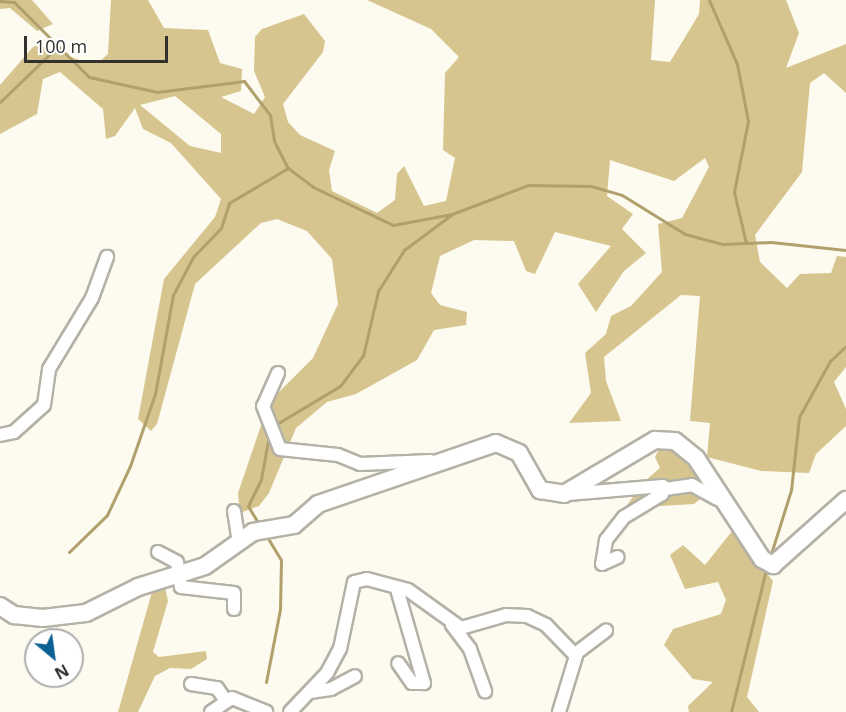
<!DOCTYPE html>
<html>
<head>
<meta charset="utf-8">
<style>
  body { margin:0 }
  #map { position:relative; width:846px; height:712px; overflow:hidden; background:#fdfaef; font-family:"Open Sans",sans-serif }
  div>[style] { position:absolute }
  .forest>* { inset:0; background:#d6c58f }
  .stream>* { height:3px; margin:-1.5px; padding:0 1.5px; transform-origin:1.5px; border-radius:1.5px; background:#b0a06b }
  .roads { filter:drop-shadow(2px 0 #b4b1a7) drop-shadow(-2px 0 #b4b1a7) drop-shadow(0 2px #b4b1a7) drop-shadow(0 -2px #b4b1a7) }
  .street>* { height:12px; margin:-6px; padding:0 6px; transform-origin:6px; border-radius:6px; background:#fff }
  .secondary>* { height:16px; margin:-8px; padding:0 8px; transform-origin:8px; border-radius:8px; background:#fff }
  span { translate:-50% -50%; white-space:nowrap; text-align:center; line-height:1.15; -webkit-text-stroke:6px #fff; paint-order:stroke }
  .north { position:absolute; left:24px; top:628px; width:60px; height:60px; box-sizing:border-box; background:#fff; border:2px solid #adadab; border-radius:50%; rotate:151deg; font-size:16px; font-weight:700; line-height:24px; text-align:center; color:#32312d }
  .north::after { content:''; display:block; margin:auto; width:21px; height:27px; background:#0c5f91; clip-path:polygon(50% 0,100% 100%,50% 72%,0 100%) }
  .scale { position:absolute; left:24px; top:36px; width:144px; height:27px; box-sizing:border-box; border:3px solid #32312d; border-top:0; padding-left:8px; font-size:18px; line-height:21px; white-space:nowrap; color:#32312d; -webkit-text-stroke:4px #fff; paint-order:stroke }
</style>
</head>
<body>
<div id="map">
  <div class="forest">
    <div style="clip-path:polygon(0 0,32px 0,53px 24px,37px 31px,10px 8px,0 9px)"></div>
    <div style="clip-path:polygon(evenodd,111px 0,148px 0,164px 28px,208px 30px,220px 63px,242px 69px,241px 91px,221px 97px,254px 114px,265px 97px,254px 71px,255px 37px,262px 29px,304px 14px,325px 41px,323px 52px,283px 104px,288px 122px,300px 135px,335px 151px,329px 170px,332px 191px,377px 213px,395px 200px,397px 174px,404px 166px,424px 206px,446px 201px,455px 158px,443px 150px,445px 73px,459px 57px,431px 29px,367px 0,655px 0,651px 60px,670px 62px,699px 14px,700px 0,786px 0,799px 33px,786px 68px,846px 44px,846px 93px,824px 73px,810px 83px,802px 172px,755px 235px,760px 262px,787px 288px,800px 274px,831px 273px,837px 256px,846px 257px,846px 367px,834px 382px,846px 409px,846px 426px,816px 454px,809px 473px,761px 471px,707px 457px,710px 423px,690px 421px,700px 296px,681px 295px,604px 357px,606px 381px,621px 421px,569px 423px,591px 393px,585px 353px,606px 334px,611px 316px,631px 306px,662px 272px,658px 224px,682px 218px,709px 167px,705px 158px,674px 181px,610px 160px,607px 196px,633px 214px,622px 229px,646px 253px,624px 271px,596px 312px,578px 284px,611px 246px,555px 232px,535px 274px,526px 271px,514px 241px,474px 240px,440px 256px,431px 293px,440px 305px,467px 312px,466px 325px,434px 330px,417px 360px,356px 394px,327px 402px,296px 428px,269px 493px,259px 506px,240px 513px,238px 493px,269px 402px,313px 358px,338px 304px,332px 259px,307px 231px,277px 219px,261px 223px,195px 284px,157px 424px,151px 431px,138px 419px,164px 279px,215px 217px,221px 199px,171px 143px,143px 129px,135px 108px,115px 136px,106px 139px,103px 109px,60px 72px,43px 79px,37px 114px,0 134px,0 85px,33px 47px,39px 45px,85px 62px,99px 62px,108px 54px,111px 0,175px 96px,221px 134px,221px 153px,190px 146px,140px 105px,175px 96px)"></div>
    <div style="clip-path:polygon(661px 445px,674px 446px,714px 488px,694px 504px,625px 508px,635px 494px,594px 483px,646px 480px,660px 468px,655px 457px)"></div>
    <div style="clip-path:polygon(733px 530px,773px 581px,747px 697px,759px 712px,689px 712px,688px 706px,713px 682px,693px 679px,664px 645px,673px 629px,721px 614px,726px 600px,718px 582px,685px 589px,670px 555px,683px 545px,705px 565px)"></div>
    <div style="clip-path:polygon(159px 586px,165px 587px,168px 601px,153px 652px,159px 657px,206px 651px,207px 659px,191px 669px,170px 668px,155px 676px,138px 712px,118px 712px,152px 592px)"></div>
  </div>
  <div class="stream">
    <div style="left:709px;top:0;width:70px;rotate:66.4deg"></div>
    <div style="left:737px;top:64px;width:58px;rotate:79.1deg"></div>
    <div style="left:748px;top:121px;width:72px;rotate:101.2deg"></div>
    <div style="left:734px;top:192px;width:52px;rotate:76.8deg"></div>
    <div style="left:0;top:1px;width:14px;rotate:4deg"></div>
    <div style="left:14px;top:2px;width:106px;rotate:45deg"></div>
    <div style="left:89px;top:77px;width:70px;rotate:12.4deg"></div>
    <div style="left:157px;top:92px;width:88px;rotate:-7.2deg"></div>
    <div style="left:244px;top:81px;width:43px;rotate:52.6deg"></div>
    <div style="left:270px;top:115px;width:26px;rotate:81deg"></div>
    <div style="left:274px;top:141px;width:30px;rotate:63deg"></div>
    <div style="left:288px;top:168px;width:31px;rotate:37deg"></div>
    <div style="left:313px;top:187px;width:89px;rotate:25.4deg"></div>
    <div style="left:393px;top:225px;width:60px;rotate:-10.6deg"></div>
    <div style="left:452px;top:214px;width:81px;rotate:-20.9deg"></div>
    <div style="left:528px;top:185px;width:63px;rotate:0.9deg"></div>
    <div style="left:591px;top:186px;width:32px;rotate:16deg"></div>
    <div style="left:622px;top:195px;width:74px;rotate:31.8deg"></div>
    <div style="left:685px;top:234px;width:39px;rotate:15deg"></div>
    <div style="left:723px;top:244px;width:48px;rotate:-2.4deg"></div>
    <div style="left:771px;top:242px;width:75px;rotate:6.1deg"></div>
    <div style="left:0;top:102px;width:78px;rotate:-44deg"></div>
    <div style="left:275px;top:425px;width:76px;rotate:-31deg"></div>
    <div style="left:340px;top:386px;width:38px;rotate:-53deg"></div>
    <div style="left:363px;top:356px;width:67px;rotate:-77deg"></div>
    <div style="left:378px;top:291px;width:49px;rotate:-57.6deg"></div>
    <div style="left:404px;top:250px;width:59px;rotate:-36.7deg"></div>
    <div style="left:260px;top:526px;width:23px;rotate:-121deg"></div>
    <div style="left:248px;top:506px;width:30px;rotate:-64deg"></div>
    <div style="left:261px;top:479px;width:45px;rotate:-79.7deg"></div>
    <div style="left:69px;top:552px;width:53px;rotate:-44.2deg"></div>
    <div style="left:107px;top:515px;width:54px;rotate:-64.9deg"></div>
    <div style="left:130px;top:466px;width:76px;rotate:-70.9deg"></div>
    <div style="left:155px;top:394px;width:101px;rotate:-79.7deg"></div>
    <div style="left:173px;top:295px;width:43px;rotate:-62.2deg"></div>
    <div style="left:193px;top:257px;width:40px;rotate:-46deg"></div>
    <div style="left:221px;top:228px;width:26px;rotate:-72deg"></div>
    <div style="left:229px;top:203px;width:69px;rotate:-30.7deg"></div>
    <div style="left:770px;top:557px;width:70px;rotate:-72.6deg"></div>
    <div style="left:791px;top:490px;width:73px;rotate:-83.7deg"></div>
    <div style="left:799px;top:417px;width:64px;rotate:-61deg"></div>
    <div style="left:830px;top:361px;width:22px;rotate:-43deg"></div>
    <div style="left:266px;top:682px;width:74px;rotate:-79.1deg"></div>
    <div style="left:280px;top:609px;width:49px;rotate:-88.8deg"></div>
    <div style="left:281px;top:560px;width:27px;rotate:-121deg"></div>
    <div style="left:731px;top:712px;width:147px;rotate:-76.2deg"></div>
  </div>
  <div class="roads">
    <div class="street">
      <div style="left:278px;top:373px;width:36px;rotate:114deg"></div>
      <div style="left:263px;top:406px;width:46px;rotate:68.4deg"></div>
      <div style="left:280px;top:449px;width:58px;rotate:5.9deg"></div>
      <div style="left:338px;top:455px;width:24px;rotate:22deg"></div>
      <div style="left:360px;top:464px;width:71px;rotate:-2.4deg"></div>
      <div style="left:0;top:435px;width:14px;rotate:-12deg"></div>
      <div style="left:14px;top:432px;width:40px;rotate:-42deg"></div>
      <div style="left:44px;top:405px;width:36px;rotate:-82deg"></div>
      <div style="left:49px;top:369px;width:83px;rotate:-58.8deg"></div>
      <div style="left:92px;top:298px;width:44px;rotate:-69.9deg"></div>
      <div style="left:665px;top:489px;width:27px;rotate:-8deg"></div>
      <div style="left:692px;top:485px;width:29px;rotate:29deg"></div>
      <div style="left:568px;top:494px;width:95px;rotate:-4.8deg"></div>
      <div style="left:663px;top:486px;width:8px;rotate:97deg"></div>
      <div style="left:662px;top:494px;width:44px;rotate:148.8deg"></div>
      <div style="left:624px;top:517px;width:29px;rotate:128deg"></div>
      <div style="left:606px;top:540px;width:24px;rotate:99deg"></div>
      <div style="left:602px;top:564px;width:17px;rotate:-24deg"></div>
      <div style="left:234px;top:511px;width:30px;rotate:81deg"></div>
      <div style="left:158px;top:552px;width:21px;rotate:28deg"></div>
      <div style="left:177px;top:562px;width:25px;rotate:81deg"></div>
      <div style="left:181px;top:587px;width:53px;rotate:6.5deg"></div>
      <div style="left:234px;top:593px;width:16px;rotate:90deg"></div>
      <div style="left:397px;top:589px;width:98px;rotate:74deg"></div>
      <div style="left:424px;top:683px;width:12px;rotate:180deg"></div>
      <div style="left:412px;top:683px;width:24px;rotate:-125deg"></div>
      <div style="left:452px;top:625px;width:30px;rotate:53deg"></div>
      <div style="left:470px;top:649px;width:45px;rotate:70.3deg"></div>
      <div style="left:575px;top:654px;width:39px;rotate:-37deg"></div>
      <div style="left:191px;top:684px;width:26px;rotate:9deg"></div>
      <div style="left:217px;top:688px;width:16px;rotate:55deg"></div>
      <div style="left:310px;top:692px;width:21px;rotate:-8deg"></div>
      <div style="left:331px;top:689px;width:27px;rotate:-28deg"></div>
      <div style="left:211px;top:712px;width:25px;rotate:-34deg"></div>
      <div style="left:232px;top:698px;width:37px;rotate:22deg"></div>
      <div style="left:290px;top:712px;width:54px;rotate:-46.5deg"></div>
      <div style="left:327px;top:673px;width:27px;rotate:-62deg"></div>
      <div style="left:340px;top:649px;width:68px;rotate:-78.2deg"></div>
      <div style="left:354px;top:582px;width:13px;rotate:-13deg"></div>
      <div style="left:367px;top:579px;width:42px;rotate:15deg"></div>
      <div style="left:408px;top:590px;width:65px;rotate:35.6deg"></div>
      <div style="left:461px;top:628px;width:47px;rotate:-16.1deg"></div>
      <div style="left:506px;top:615px;width:21px;rotate:3deg"></div>
      <div style="left:527px;top:616px;width:21px;rotate:25deg"></div>
      <div style="left:546px;top:625px;width:43px;rotate:45.9deg"></div>
      <div style="left:576px;top:656px;width:59px;rotate:106.9deg"></div>
    </div>
    <div class="secondary">
      <div style="left:0;top:606px;width:17px;rotate:33deg"></div>
      <div style="left:14px;top:615px;width:29px;rotate:6deg"></div>
      <div style="left:43px;top:618px;width:43px;rotate:-6.6deg"></div>
      <div style="left:86px;top:613px;width:58px;rotate:-26.6deg"></div>
      <div style="left:138px;top:587px;width:70px;rotate:-17.4deg"></div>
      <div style="left:205px;top:566px;width:59px;rotate:-35.3deg"></div>
      <div style="left:253px;top:532px;width:42px;rotate:-9.7deg"></div>
      <div style="left:294px;top:525px;width:32px;rotate:-41deg"></div>
      <div style="left:318px;top:504px;width:188px;rotate:-18.9deg"></div>
      <div style="left:496px;top:443px;width:25px;rotate:23deg"></div>
      <div style="left:519px;top:453px;width:43px;rotate:60.4deg"></div>
      <div style="left:540px;top:490px;width:24px;rotate:9deg"></div>
      <div style="left:564px;top:494px;width:106px;rotate:-30.7deg"></div>
      <div style="left:655px;top:440px;width:20px;rotate:3deg"></div>
      <div style="left:675px;top:441px;width:27px;rotate:39deg"></div>
      <div style="left:696px;top:458px;width:121px;rotate:56.8deg"></div>
      <div style="left:762px;top:559px;width:13px;rotate:29deg"></div>
      <div style="left:773px;top:565px;width:98px;rotate:-41.7deg"></div>
    </div>
  </div>
  <div class="north">N</div>
  <div class="scale">100 m</div>
</div>
</body>
</html>
